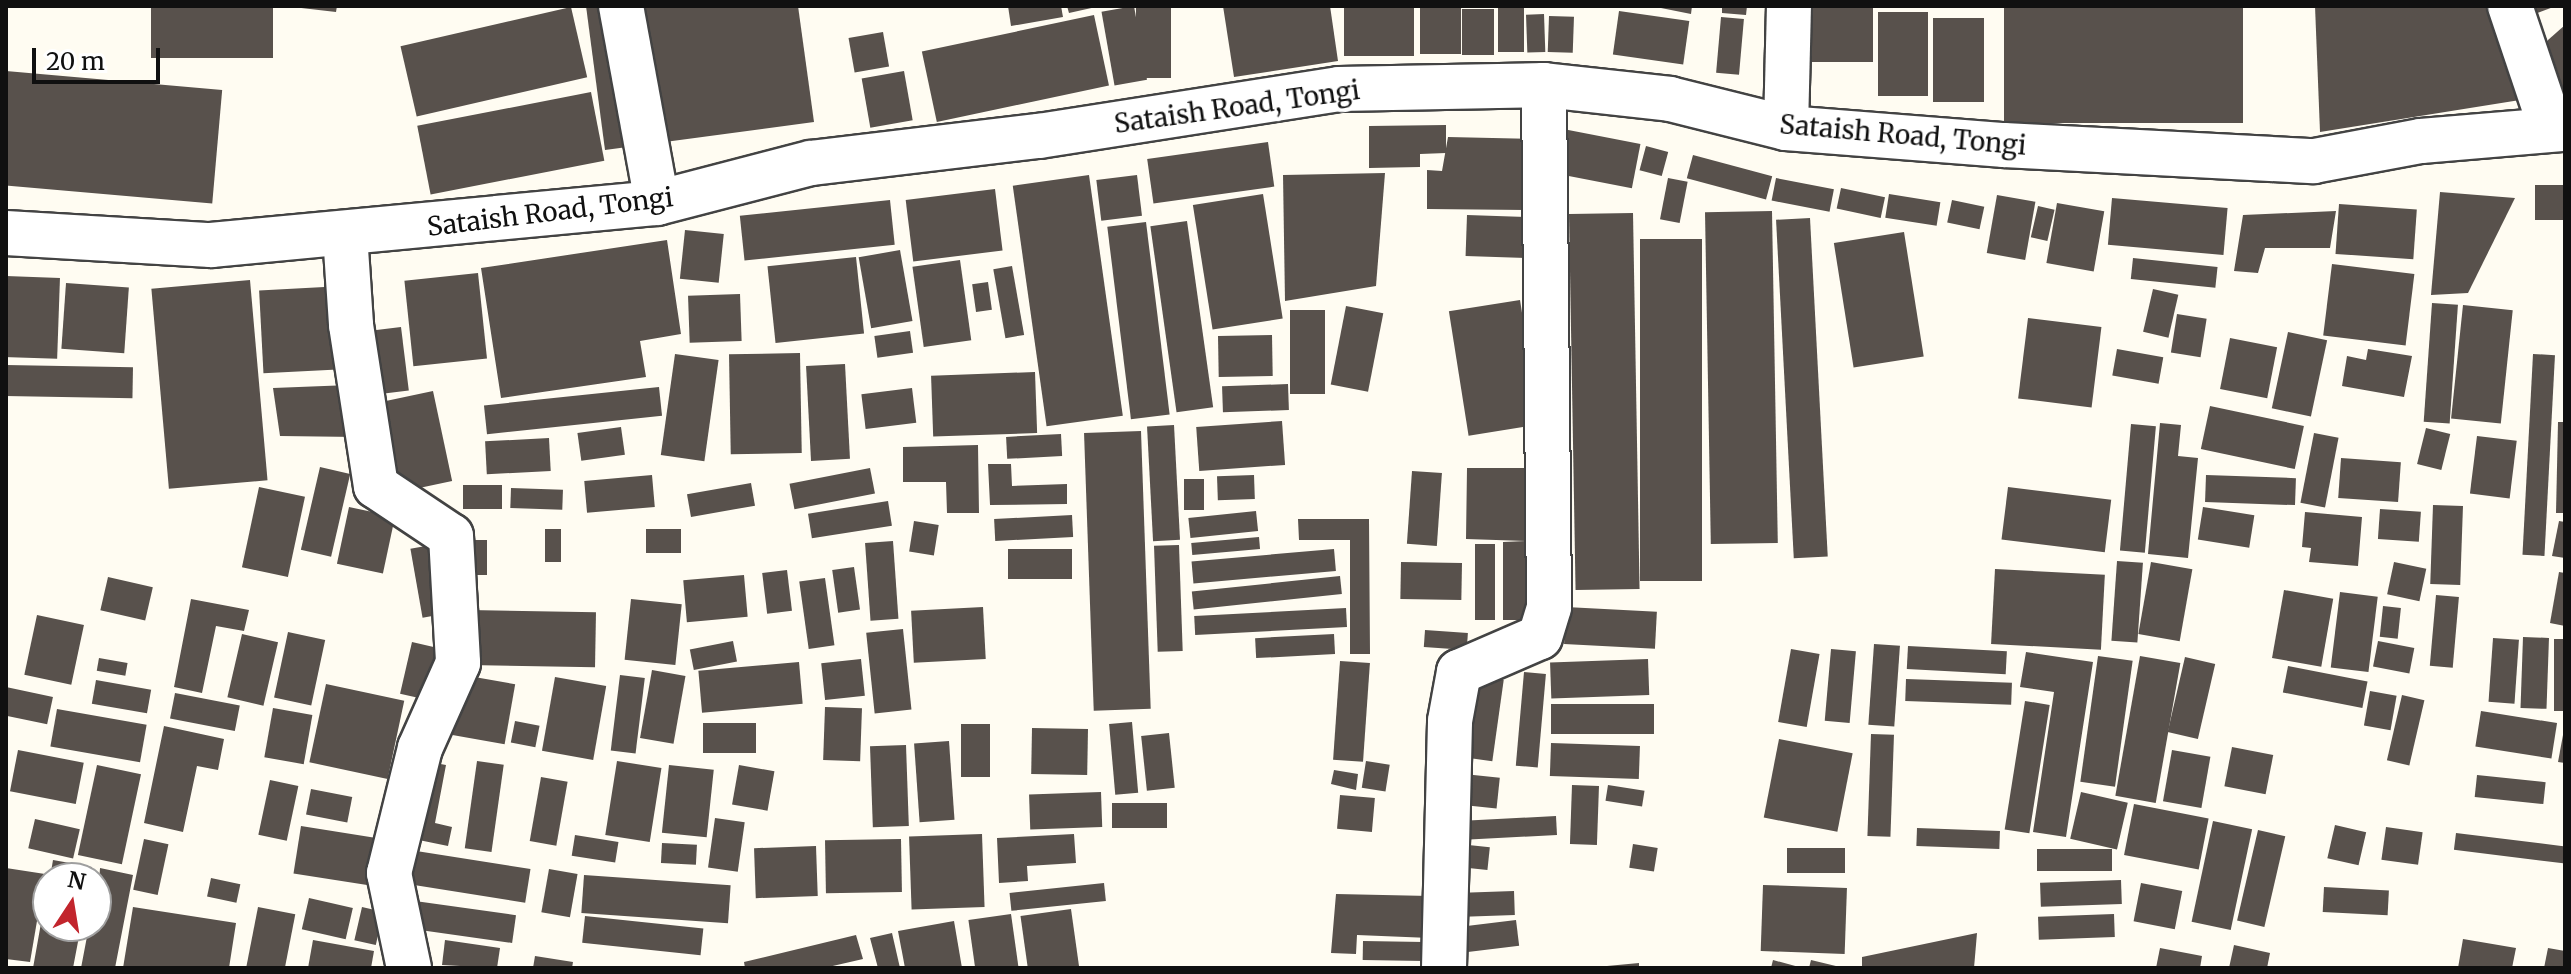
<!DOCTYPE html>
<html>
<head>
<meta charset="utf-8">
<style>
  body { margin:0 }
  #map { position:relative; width:2571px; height:974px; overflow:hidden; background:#fffcf2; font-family:Merriweather,serif }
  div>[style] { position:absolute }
  .building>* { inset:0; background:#58514c; transform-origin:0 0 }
  .roads { filter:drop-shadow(2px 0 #434343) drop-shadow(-2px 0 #434343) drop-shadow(0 2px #434343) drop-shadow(0 -2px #434343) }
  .minor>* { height:44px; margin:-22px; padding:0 22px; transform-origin:22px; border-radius:22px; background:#fff }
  span { translate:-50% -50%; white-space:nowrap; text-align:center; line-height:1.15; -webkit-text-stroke:8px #fff; paint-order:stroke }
  .street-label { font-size:26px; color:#101010 }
  .frame { position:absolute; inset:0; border:8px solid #101010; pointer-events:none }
  .north { position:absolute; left:32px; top:862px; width:80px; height:80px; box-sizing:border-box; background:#fff; border:2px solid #9f9f9f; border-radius:50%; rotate:12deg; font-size:22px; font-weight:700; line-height:32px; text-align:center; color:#101010 }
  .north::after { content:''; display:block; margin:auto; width:28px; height:36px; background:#c2252d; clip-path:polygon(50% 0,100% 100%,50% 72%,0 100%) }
  .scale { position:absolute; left:32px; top:48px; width:128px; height:36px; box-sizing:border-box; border:4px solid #101010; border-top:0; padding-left:10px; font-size:24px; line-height:28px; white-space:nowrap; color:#101010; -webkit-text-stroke:6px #fff; paint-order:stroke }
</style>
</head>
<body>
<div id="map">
  <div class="building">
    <div style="left:151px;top:6px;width:122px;height:52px"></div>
    <div style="clip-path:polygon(284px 6px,337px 6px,336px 12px)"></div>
    <div style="clip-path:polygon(586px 6px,798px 6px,814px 122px,605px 150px)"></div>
    <div style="clip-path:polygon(1008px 6px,1061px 6px,1063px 17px,1011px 26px)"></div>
    <div style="clip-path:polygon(1067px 6px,1096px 6px,1096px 7px,1069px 13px)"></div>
    <div style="left:1134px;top:6px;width:75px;height:33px;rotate:80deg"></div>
    <div style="left:1136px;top:6px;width:35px;height:72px"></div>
    <div style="clip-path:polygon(1223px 6px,1330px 6px,1338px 61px,1234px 77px)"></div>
    <div style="left:1344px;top:6px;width:70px;height:50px"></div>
    <div style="left:1420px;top:6px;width:41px;height:48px"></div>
    <div style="left:1498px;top:6px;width:26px;height:46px"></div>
    <div style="clip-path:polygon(1651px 6px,1692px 6px,1691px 14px)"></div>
    <div style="clip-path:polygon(1722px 6px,1747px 6px,1746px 15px,1722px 13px)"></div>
    <div style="left:1793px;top:6px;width:80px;height:56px"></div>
    <div style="left:2004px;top:6px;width:239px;height:117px"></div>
    <div style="clip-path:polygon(2315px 6px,2492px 6px,2520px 100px,2320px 132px)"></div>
    <div style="clip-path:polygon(2523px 6px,2556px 6px,2527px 17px)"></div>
    <div style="left:571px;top:7px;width:72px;height:175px;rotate:77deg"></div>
    <div style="left:1462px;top:9px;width:32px;height:46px"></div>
    <div style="left:1619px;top:11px;width:71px;height:44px;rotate:8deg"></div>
    <div style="left:1878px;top:12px;width:50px;height:84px"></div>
    <div style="left:1544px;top:14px;width:38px;height:18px;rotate:88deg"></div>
    <div style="left:1094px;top:15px;width:72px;height:176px;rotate:78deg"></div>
    <div style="left:1549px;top:16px;width:25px;height:36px;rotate:2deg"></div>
    <div style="left:1721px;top:17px;width:23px;height:56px;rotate:5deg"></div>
    <div style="left:1933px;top:18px;width:51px;height:84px"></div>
    <div style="clip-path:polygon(2565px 25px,2565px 103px,2527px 72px,2548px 40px)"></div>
    <div style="left:883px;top:32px;width:35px;height:35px;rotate:80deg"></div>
    <div style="left:6px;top:71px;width:217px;height:114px;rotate:5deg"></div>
    <div style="left:904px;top:71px;width:50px;height:43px;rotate:80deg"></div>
    <div style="left:591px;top:92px;width:70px;height:177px;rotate:79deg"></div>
    <div style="clip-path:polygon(1446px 125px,1446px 153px,1420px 154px,1420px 167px,1369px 168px,1369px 126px)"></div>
    <div style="left:1558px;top:128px;width:84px;height:45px;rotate:11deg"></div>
    <div style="clip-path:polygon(1448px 137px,1537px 139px,1537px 210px,1427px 209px,1427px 170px,1442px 171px)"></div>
    <div style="left:1268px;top:142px;width:45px;height:122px;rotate:82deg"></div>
    <div style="left:1646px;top:146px;width:23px;height:25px;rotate:15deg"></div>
    <div style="left:1693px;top:155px;width:82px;height:24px;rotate:15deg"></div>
    <div style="clip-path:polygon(1385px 173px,1376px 286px,1285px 301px,1283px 175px)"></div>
    <div style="left:1089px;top:175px;width:243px;height:77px;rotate:82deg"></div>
    <div style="left:1137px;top:175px;width:41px;height:41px;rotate:83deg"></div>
    <div style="left:1668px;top:178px;width:20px;height:42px;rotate:11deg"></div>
    <div style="left:1776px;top:178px;width:59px;height:23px;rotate:11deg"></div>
    <div style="left:2565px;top:185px;width:35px;height:30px;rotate:90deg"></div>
    <div style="left:1841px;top:188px;width:45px;height:21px;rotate:12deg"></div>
    <div style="left:995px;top:189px;width:62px;height:90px;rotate:83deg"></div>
    <div style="clip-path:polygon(2440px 192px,2515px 198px,2468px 293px,2431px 295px)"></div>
    <div style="left:1263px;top:194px;width:126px;height:71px;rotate:81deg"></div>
    <div style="left:1889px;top:194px;width:52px;height:24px;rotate:9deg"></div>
    <div style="left:1997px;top:195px;width:39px;height:59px;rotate:10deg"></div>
    <div style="left:2112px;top:198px;width:116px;height:47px;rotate:5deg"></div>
    <div style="left:890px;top:200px;width:45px;height:151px;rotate:84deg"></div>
    <div style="left:1952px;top:200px;width:33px;height:23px;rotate:12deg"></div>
    <div style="left:2057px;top:203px;width:48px;height:61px;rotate:10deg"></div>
    <div style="left:2339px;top:204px;width:78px;height:50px;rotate:4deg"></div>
    <div style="left:2038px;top:206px;width:17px;height:32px;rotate:13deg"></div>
    <div style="left:1772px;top:211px;width:332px;height:67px;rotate:89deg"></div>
    <div style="clip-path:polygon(2336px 211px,2330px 248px,2265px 248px,2258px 273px,2234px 271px,2243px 215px)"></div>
    <div style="left:1633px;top:213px;width:376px;height:64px;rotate:89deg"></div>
    <div style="left:1467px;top:215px;width:62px;height:41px;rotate:2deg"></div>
    <div style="left:1810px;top:218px;width:339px;height:34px;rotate:87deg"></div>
    <div style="left:1187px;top:221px;width:188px;height:37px;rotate:82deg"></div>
    <div style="left:1146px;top:222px;width:194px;height:39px;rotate:83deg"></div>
    <div style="left:685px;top:230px;width:39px;height:49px;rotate:6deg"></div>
    <div style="left:1904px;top:232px;width:126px;height:71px;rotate:81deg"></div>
    <div style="left:1640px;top:239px;width:62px;height:342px"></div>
    <div style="clip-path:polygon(667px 240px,681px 334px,640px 341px,646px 377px,501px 398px,481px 268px)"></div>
    <div style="left:900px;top:250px;width:72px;height:42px;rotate:80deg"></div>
    <div style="left:856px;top:257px;width:77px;height:89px;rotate:84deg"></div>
    <div style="left:2133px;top:258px;width:85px;height:21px;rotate:6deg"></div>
    <div style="left:960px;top:260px;width:81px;height:48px;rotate:82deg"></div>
    <div style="left:2332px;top:264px;width:83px;height:72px;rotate:7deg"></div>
    <div style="left:1012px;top:266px;width:70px;height:19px;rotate:80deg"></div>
    <div style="left:478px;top:273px;width:86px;height:74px;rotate:84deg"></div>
    <div style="left:6px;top:276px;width:54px;height:81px;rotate:2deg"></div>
    <div style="left:250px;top:280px;width:201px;height:99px;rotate:85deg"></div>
    <div style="left:988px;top:282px;width:28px;height:16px;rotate:82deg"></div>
    <div style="left:66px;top:283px;width:63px;height:66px;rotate:4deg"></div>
    <div style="left:343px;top:286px;width:83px;height:84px;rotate:87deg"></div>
    <div style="left:2153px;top:289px;width:26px;height:44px;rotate:13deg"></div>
    <div style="left:740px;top:294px;width:47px;height:52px;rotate:88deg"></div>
    <div style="left:1520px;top:300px;width:126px;height:72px;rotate:81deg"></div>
    <div style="left:2432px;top:303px;width:26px;height:119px;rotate:4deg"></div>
    <div style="left:2463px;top:305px;width:50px;height:114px;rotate:6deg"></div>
    <div style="left:1346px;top:306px;width:38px;height:80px;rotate:11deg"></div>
    <div style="left:1290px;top:310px;width:35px;height:84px"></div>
    <div style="left:2177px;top:314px;width:30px;height:39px;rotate:9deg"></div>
    <div style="left:2028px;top:318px;width:74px;height:81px;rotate:7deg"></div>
    <div style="left:401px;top:327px;width:64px;height:37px;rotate:83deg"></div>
    <div style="left:910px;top:331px;width:22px;height:36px;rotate:82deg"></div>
    <div style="left:2288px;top:332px;width:40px;height:78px;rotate:12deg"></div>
    <div style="left:1272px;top:335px;width:41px;height:54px;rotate:89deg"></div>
    <div style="left:2230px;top:338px;width:48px;height:52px;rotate:11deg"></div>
    <div style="left:2117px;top:349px;width:47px;height:27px;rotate:10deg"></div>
    <div style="clip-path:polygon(2368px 349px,2412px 356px,2404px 397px,2342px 386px,2347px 356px,2366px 360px)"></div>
    <div style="left:800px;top:353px;width:100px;height:71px;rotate:89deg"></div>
    <div style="left:675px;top:354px;width:44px;height:102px;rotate:8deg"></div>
    <div style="left:2533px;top:354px;width:22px;height:201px;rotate:3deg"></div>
    <div style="left:845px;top:364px;width:95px;height:39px;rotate:87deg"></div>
    <div style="left:6px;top:365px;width:127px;height:31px;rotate:1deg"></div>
    <div style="left:1035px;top:372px;width:61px;height:104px;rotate:88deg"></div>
    <div style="left:1288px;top:384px;width:26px;height:66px;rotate:88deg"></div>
    <div style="clip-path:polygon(350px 385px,357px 437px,280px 436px,273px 388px)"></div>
    <div style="left:659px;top:387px;width:29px;height:176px;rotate:84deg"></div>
    <div style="left:912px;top:388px;width:35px;height:51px;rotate:83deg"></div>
    <div style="left:433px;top:391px;width:92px;height:53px;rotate:78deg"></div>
    <div style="left:2210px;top:406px;width:96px;height:44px;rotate:12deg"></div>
    <div style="left:1282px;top:421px;width:44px;height:86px;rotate:86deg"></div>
    <div style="clip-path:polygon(2558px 422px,2565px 422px,2565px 513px,2556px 513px)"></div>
    <div style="clip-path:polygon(2160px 423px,2181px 425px,2178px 456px,2198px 458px,2188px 558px,2148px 554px)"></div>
    <div style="left:2131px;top:424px;width:25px;height:127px;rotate:5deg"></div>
    <div style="left:1174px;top:425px;width:115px;height:27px;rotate:87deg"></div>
    <div style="left:621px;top:427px;width:28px;height:44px;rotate:82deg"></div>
    <div style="left:2426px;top:428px;width:25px;height:37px;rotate:14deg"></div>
    <div style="left:1141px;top:431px;width:278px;height:57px;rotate:88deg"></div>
    <div style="left:2314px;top:433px;width:25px;height:71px;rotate:11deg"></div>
    <div style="left:1061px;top:434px;width:22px;height:55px;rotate:87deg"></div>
    <div style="left:2477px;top:436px;width:40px;height:58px;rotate:7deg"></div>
    <div style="left:549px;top:438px;width:33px;height:64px;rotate:87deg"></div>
    <div style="clip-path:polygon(978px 445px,979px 513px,947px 513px,946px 482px,903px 482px,903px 447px)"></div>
    <div style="left:2341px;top:458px;width:60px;height:40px;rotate:4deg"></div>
    <div style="clip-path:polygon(988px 464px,1011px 464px,1012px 486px,1067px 484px,1067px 504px,990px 505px)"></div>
    <div style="left:320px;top:467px;width:31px;height:85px;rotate:13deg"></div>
    <div style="left:870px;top:468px;width:26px;height:82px;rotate:79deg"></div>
    <div style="clip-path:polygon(1467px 468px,1537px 468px,1541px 620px,1503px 620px,1503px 542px,1527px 541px,1466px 539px)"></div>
    <div style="left:1412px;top:471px;width:30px;height:73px;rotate:4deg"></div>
    <div style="left:652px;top:475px;width:32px;height:68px;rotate:85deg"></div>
    <div style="left:1254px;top:475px;width:24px;height:37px;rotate:88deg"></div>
    <div style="left:2206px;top:475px;width:90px;height:27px;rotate:2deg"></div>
    <div style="left:1184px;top:479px;width:20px;height:31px"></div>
    <div style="left:751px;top:483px;width:23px;height:65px;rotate:80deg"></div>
    <div style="left:463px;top:485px;width:39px;height:24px"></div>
    <div style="left:259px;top:487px;width:47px;height:82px;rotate:12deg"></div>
    <div style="left:2008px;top:487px;width:104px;height:53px;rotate:7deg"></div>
    <div style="left:511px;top:488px;width:52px;height:20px;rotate:2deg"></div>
    <div style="left:888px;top:501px;width:25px;height:81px;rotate:81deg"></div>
    <div style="left:2433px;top:505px;width:30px;height:79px;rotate:2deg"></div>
    <div style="left:349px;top:507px;width:47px;height:58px;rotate:12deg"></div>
    <div style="left:2203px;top:507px;width:52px;height:33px;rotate:9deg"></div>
    <div style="left:2380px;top:509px;width:41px;height:30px;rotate:4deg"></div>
    <div style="left:1256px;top:511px;width:20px;height:68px;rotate:84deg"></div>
    <div style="clip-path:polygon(2305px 512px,2362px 517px,2358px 566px,2309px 562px,2311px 548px,2302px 547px)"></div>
    <div style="left:1072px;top:515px;width:22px;height:78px;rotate:87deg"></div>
    <div style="clip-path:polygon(1298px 519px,1369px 519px,1370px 654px,1350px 654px,1350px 540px,1299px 540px)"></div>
    <div style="left:914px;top:521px;width:25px;height:31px;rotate:9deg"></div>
    <div style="clip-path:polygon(2559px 521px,2565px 522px,2565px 558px,2552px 556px)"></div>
    <div style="left:545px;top:529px;width:16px;height:33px"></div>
    <div style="left:646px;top:529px;width:35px;height:24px"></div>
    <div style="left:1259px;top:537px;width:12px;height:68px;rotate:85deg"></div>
    <div style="left:474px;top:540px;width:13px;height:35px"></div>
    <div style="left:893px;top:541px;width:78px;height:28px;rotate:86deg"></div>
    <div style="left:437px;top:544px;width:70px;height:27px;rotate:80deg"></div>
    <div style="left:1475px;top:544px;width:20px;height:76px"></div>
    <div style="left:1179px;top:545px;width:106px;height:25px;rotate:88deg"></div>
    <div style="left:1008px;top:549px;width:64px;height:30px"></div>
    <div style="left:1334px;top:549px;width:22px;height:143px;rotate:85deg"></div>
    <div style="left:2117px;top:561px;width:26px;height:80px;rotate:4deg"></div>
    <div style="left:1401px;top:562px;width:61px;height:37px;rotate:1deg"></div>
    <div style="left:2151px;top:562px;width:42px;height:73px;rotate:10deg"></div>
    <div style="left:2394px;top:562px;width:33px;height:33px;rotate:12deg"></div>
    <div style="left:854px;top:567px;width:43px;height:22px;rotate:82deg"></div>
    <div style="left:1995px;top:569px;width:110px;height:75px;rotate:3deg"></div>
    <div style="left:787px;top:570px;width:41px;height:25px;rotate:83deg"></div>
    <div style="clip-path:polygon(2559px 572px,2565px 573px,2565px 626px,2550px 623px)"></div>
    <div style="left:744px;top:575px;width:42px;height:61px;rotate:85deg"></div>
    <div style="left:1340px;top:576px;width:18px;height:149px;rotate:84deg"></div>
    <div style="left:108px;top:577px;width:46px;height:34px;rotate:13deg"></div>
    <div style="left:825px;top:578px;width:68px;height:26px;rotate:82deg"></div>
    <div style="left:2284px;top:590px;width:50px;height:69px;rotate:10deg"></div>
    <div style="left:2340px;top:592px;width:38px;height:76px;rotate:7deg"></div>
    <div style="left:2436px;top:595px;width:23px;height:71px;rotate:5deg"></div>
    <div style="clip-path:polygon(191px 599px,249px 610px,244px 631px,216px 626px,202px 693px,174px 687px)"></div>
    <div style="left:631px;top:599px;width:51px;height:61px;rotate:6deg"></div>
    <div style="left:2383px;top:606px;width:18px;height:31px;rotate:6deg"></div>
    <div style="left:983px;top:607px;width:52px;height:72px;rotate:87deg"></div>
    <div style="left:1566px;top:607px;width:91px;height:37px;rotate:3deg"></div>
    <div style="left:1346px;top:608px;width:19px;height:152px;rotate:87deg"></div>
    <div style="left:469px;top:610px;width:127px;height:55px;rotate:1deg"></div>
    <div style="left:37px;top:615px;width:48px;height:61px;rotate:12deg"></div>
    <div style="left:903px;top:629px;width:81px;height:37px;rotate:84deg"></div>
    <div style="left:1425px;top:630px;width:43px;height:17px;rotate:4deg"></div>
    <div style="left:288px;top:632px;width:38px;height:67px;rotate:12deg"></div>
    <div style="left:242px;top:634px;width:37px;height:65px;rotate:13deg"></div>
    <div style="left:1334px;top:634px;width:20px;height:79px;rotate:87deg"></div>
    <div style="left:2523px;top:637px;width:26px;height:71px;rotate:2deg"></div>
    <div style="left:2493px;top:638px;width:26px;height:64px;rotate:4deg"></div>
    <div style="left:2554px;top:639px;width:11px;height:72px"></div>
    <div style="left:733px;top:641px;width:21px;height:44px;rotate:79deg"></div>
    <div style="left:2378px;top:641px;width:37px;height:26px;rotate:11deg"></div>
    <div style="left:412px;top:642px;width:31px;height:53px;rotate:13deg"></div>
    <div style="left:1874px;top:644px;width:26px;height:81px;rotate:4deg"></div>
    <div style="left:1908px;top:646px;width:99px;height:23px;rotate:3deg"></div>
    <div style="left:1791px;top:649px;width:29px;height:74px;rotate:10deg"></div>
    <div style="left:1831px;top:649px;width:25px;height:72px;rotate:5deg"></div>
    <div style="clip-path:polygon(2026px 652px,2093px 662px,2066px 837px,2033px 832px,2054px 692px,2020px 687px)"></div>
    <div style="left:2098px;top:656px;width:35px;height:127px;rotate:8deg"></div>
    <div style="left:2140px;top:656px;width:41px;height:142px;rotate:10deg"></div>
    <div style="left:2185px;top:657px;width:31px;height:77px;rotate:13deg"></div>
    <div style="left:99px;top:658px;width:29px;height:13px;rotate:10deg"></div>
    <div style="left:861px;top:659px;width:37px;height:40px;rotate:84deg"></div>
    <div style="left:1648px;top:659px;width:36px;height:98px;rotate:88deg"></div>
    <div style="left:1340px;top:661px;width:30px;height:99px;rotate:4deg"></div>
    <div style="left:799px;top:662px;width:42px;height:101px;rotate:85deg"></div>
    <div style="left:2288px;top:666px;width:81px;height:27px;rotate:11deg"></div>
    <div style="left:652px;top:670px;width:34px;height:69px;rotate:10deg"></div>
    <div style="left:1524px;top:672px;width:22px;height:94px;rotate:5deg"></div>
    <div style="left:463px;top:675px;width:53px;height:61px;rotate:10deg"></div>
    <div style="left:620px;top:675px;width:25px;height:76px;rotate:7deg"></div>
    <div style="left:1475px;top:676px;width:29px;height:82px;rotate:8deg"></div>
    <div style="left:555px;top:677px;width:52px;height:75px;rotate:10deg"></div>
    <div style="left:1906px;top:679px;width:106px;height:22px;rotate:2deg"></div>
    <div style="left:96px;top:680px;width:56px;height:24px;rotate:10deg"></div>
    <div style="left:326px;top:684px;width:80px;height:80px;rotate:12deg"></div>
    <div style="left:6px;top:687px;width:48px;height:28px;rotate:12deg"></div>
    <div style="left:2370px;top:691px;width:27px;height:35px;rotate:10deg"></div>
    <div style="left:175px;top:693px;width:66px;height:26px;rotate:11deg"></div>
    <div style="left:2402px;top:695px;width:23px;height:67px;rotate:13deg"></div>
    <div style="left:2025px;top:701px;width:25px;height:130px;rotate:9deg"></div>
    <div style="left:1551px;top:704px;width:103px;height:30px"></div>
    <div style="left:825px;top:707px;width:37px;height:53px;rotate:2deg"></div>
    <div style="left:273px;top:708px;width:40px;height:50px;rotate:10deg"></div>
    <div style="left:57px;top:709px;width:91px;height:38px;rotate:10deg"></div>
    <div style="left:2481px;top:711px;width:77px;height:36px;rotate:9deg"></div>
    <div style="left:515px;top:721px;width:25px;height:22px;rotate:11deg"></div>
    <div style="left:1132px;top:722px;width:71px;height:23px;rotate:85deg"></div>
    <div style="left:703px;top:723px;width:53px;height:30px"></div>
    <div style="left:961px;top:724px;width:29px;height:53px"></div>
    <div style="clip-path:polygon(2565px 724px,2565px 763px,2558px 762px)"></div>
    <div style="clip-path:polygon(164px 726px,224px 739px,218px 770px,197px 766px,183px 832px,144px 823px)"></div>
    <div style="left:1032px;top:728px;width:56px;height:46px;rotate:1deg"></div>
    <div style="left:1169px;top:733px;width:55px;height:28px;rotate:84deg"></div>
    <div style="left:1871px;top:734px;width:23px;height:102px;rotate:2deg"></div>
    <div style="left:1779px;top:739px;width:75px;height:80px;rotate:11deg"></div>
    <div style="left:949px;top:741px;width:79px;height:35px;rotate:86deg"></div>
    <div style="left:1551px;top:743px;width:89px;height:33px;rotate:2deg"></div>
    <div style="left:906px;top:745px;width:81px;height:36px;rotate:88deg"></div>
    <div style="left:2232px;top:747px;width:42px;height:40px;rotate:11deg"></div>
    <div style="left:18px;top:750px;width:67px;height:42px;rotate:11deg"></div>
    <div style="left:2172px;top:750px;width:39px;height:52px;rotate:10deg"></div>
    <div style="clip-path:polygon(424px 761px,446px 765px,435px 823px,452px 827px,448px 846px,409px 838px)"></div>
    <div style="left:477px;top:761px;width:27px;height:88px;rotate:8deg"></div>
    <div style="left:617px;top:761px;width:45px;height:75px;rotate:9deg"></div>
    <div style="left:1366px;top:761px;width:24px;height:27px;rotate:9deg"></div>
    <div style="left:97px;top:765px;width:45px;height:92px;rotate:12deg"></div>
    <div style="left:669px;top:765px;width:45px;height:68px;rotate:6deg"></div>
    <div style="left:739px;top:765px;width:36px;height:40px;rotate:10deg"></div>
    <div style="clip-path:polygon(1334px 770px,1358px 774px,1356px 790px,1331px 784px)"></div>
    <div style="left:1464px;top:774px;width:36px;height:31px;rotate:6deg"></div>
    <div style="left:2477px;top:775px;width:69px;height:22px;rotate:6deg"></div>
    <div style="left:541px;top:777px;width:27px;height:65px;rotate:10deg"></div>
    <div style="left:270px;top:780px;width:29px;height:56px;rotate:12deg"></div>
    <div style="left:1572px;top:785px;width:27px;height:59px;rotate:2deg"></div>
    <div style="left:1608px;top:785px;width:37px;height:16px;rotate:9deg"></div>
    <div style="left:311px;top:789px;width:42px;height:26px;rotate:11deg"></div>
    <div style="left:1101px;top:792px;width:35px;height:72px;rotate:88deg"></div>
    <div style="left:2081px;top:792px;width:48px;height:48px;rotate:13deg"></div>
    <div style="left:1340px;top:795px;width:35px;height:34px;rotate:5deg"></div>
    <div style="left:1112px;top:803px;width:55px;height:25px"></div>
    <div style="left:2134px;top:804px;width:76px;height:52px;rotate:11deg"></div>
    <div style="left:1556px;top:816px;width:19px;height:97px;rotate:87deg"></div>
    <div style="left:715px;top:818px;width:30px;height:50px;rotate:8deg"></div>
    <div style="left:35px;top:819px;width:46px;height:30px;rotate:13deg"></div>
    <div style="left:2213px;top:821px;width:40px;height:103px;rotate:12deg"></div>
    <div style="left:2335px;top:825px;width:32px;height:34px;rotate:13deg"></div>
    <div style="left:301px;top:826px;width:81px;height:48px;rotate:9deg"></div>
    <div style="left:2386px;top:827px;width:37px;height:33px;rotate:8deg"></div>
    <div style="left:1917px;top:828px;width:83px;height:18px;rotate:2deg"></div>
    <div style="left:2258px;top:830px;width:28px;height:93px;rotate:13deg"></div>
    <div style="left:2456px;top:833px;width:110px;height:17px;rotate:7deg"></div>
    <div style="left:982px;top:834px;width:73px;height:73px;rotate:88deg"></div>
    <div style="clip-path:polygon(1074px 834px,1076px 863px,1027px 866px,1028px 881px,999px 883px,997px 838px)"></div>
    <div style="left:575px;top:835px;width:44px;height:21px;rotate:9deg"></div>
    <div style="left:144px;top:839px;width:25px;height:52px;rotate:12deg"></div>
    <div style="left:901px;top:839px;width:53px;height:76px;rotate:89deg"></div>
    <div style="left:662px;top:843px;width:35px;height:20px;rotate:3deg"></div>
    <div style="left:1459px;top:844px;width:31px;height:23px;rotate:6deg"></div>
    <div style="left:1633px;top:844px;width:25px;height:24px;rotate:9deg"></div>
    <div style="left:816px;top:846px;width:50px;height:62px;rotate:88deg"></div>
    <div style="left:1845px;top:848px;width:25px;height:58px;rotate:90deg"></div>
    <div style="left:2037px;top:849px;width:75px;height:22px"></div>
    <div style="left:410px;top:850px;width:122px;height:34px;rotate:9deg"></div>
    <div style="clip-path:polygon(53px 860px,92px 867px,90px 878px,50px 878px)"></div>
    <div style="clip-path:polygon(6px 868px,45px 874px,30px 962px,6px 959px)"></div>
    <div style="clip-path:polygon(100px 868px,133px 875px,115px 968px,81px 968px,89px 926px,96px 926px)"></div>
    <div style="left:549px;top:869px;width:29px;height:44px;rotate:10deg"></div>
    <div style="left:584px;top:875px;width:147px;height:38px;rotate:4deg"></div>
    <div style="left:211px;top:878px;width:30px;height:19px;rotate:12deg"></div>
    <div style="left:2121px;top:880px;width:24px;height:81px;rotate:88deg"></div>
    <div style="left:1104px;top:883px;width:18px;height:95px;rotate:84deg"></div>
    <div style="left:2141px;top:883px;width:42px;height:39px;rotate:11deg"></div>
    <div style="left:1763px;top:885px;width:84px;height:66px;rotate:2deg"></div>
    <div style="left:2324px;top:887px;width:65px;height:25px;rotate:3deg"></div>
    <div style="left:1514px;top:891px;width:24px;height:58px;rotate:88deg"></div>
    <div style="clip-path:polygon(1336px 894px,1430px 896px,1430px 938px,1357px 935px,1356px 954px,1331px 953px)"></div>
    <div style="clip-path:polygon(46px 895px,48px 926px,81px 926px,73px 968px,33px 968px)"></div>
    <div style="left:309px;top:898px;width:45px;height:32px;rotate:13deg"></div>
    <div style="left:415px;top:901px;width:102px;height:28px;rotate:8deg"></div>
    <div style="clip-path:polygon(133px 907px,236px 923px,229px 968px,123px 968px)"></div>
    <div style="left:258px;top:907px;width:38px;height:62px;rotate:11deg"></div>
    <div style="left:362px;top:907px;width:22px;height:34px;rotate:13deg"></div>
    <div style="left:1071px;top:909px;width:60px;height:51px;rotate:82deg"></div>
    <div style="left:1011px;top:914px;width:55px;height:43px;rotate:82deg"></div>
    <div style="left:2114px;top:914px;width:23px;height:76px;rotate:88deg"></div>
    <div style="left:585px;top:916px;width:119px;height:27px;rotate:6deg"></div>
    <div style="left:1516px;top:920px;width:26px;height:60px;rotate:83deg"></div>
    <div style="clip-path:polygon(954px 921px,962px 968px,905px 968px,898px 931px)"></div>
    <div style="clip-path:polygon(892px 933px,900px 968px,878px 968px,870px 938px)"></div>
    <div style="clip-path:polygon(1977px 933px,1974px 968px,1862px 968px,1862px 957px)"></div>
    <div style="clip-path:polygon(856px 935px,863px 959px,824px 968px,745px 968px,744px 962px)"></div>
    <div style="clip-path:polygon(2463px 939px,2516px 948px,2512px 968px,2458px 968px)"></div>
    <div style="clip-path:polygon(313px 940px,374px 951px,371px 968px,308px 968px)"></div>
    <div style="clip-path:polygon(445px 940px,500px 948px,497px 968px,442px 965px)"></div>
    <div style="left:1363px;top:941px;width:61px;height:19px;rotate:1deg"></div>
    <div style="clip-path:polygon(2234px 945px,2270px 953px,2267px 968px,2229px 968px)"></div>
    <div style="clip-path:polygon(2160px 948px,2202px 956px,2200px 968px,2156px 968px)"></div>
    <div style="clip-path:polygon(2548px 948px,2565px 951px,2565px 968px,2544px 968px)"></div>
    <div style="clip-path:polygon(535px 956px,573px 962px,572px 968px,533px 968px)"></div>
    <div style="clip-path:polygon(1773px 960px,1799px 967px,1799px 968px,1771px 968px)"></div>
    <div style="clip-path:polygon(1811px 960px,1840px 967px,1840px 968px,1809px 968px)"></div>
    <div style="clip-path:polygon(1639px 963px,1639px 968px,1607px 968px,1607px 966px)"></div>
  </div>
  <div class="roads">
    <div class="minor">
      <div style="left:621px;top:6px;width:200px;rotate:79.6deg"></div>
      <div style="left:2510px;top:6px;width:129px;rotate:71.4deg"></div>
      <div style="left:1786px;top:128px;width:122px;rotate:-88.6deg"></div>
      <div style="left:6px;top:233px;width:205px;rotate:3.4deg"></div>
      <div style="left:211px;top:245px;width:448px;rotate:-5.4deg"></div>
      <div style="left:657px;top:203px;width:159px;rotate:-14.6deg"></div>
      <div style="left:811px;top:163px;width:230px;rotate:-6.8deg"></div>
      <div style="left:1039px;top:136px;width:304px;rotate:-8.9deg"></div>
      <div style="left:1339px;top:89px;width:205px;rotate:-1.1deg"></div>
      <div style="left:1544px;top:85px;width:127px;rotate:6.3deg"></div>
      <div style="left:1670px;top:99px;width:120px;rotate:14deg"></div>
      <div style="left:1786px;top:128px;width:219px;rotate:4.5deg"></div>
      <div style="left:2004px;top:145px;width:310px;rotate:3deg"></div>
      <div style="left:2314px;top:161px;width:109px;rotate:-10.6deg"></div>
      <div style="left:2421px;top:141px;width:144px;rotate:-4.8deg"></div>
      <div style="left:345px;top:234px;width:91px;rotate:86.2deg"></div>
      <div style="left:351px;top:325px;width:163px;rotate:81.2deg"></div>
      <div style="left:376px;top:486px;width:90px;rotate:33.7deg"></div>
      <div style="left:451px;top:536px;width:127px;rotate:86.8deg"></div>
      <div style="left:458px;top:663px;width:93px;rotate:114.1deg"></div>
      <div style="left:420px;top:748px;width:129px;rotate:103.9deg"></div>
      <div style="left:389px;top:873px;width:97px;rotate:78.1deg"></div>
      <div style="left:1444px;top:968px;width:247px;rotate:-88.6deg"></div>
      <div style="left:1450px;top:721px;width:50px;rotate:-79.6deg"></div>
      <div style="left:1459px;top:672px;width:88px;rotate:-23.4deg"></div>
      <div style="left:1540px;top:637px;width:31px;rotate:-73deg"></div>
      <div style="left:1549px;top:607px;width:522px;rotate:-90.55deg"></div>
    </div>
  </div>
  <div class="street-label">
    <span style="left:1237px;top:107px;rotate:-8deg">Sataish Road, Tongi</span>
    <span style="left:1903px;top:135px;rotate:5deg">Sataish Road, Tongi</span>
    <span style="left:550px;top:212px;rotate:-7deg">Sataish Road, Tongi</span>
  </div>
  <div class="frame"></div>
  <div class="north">N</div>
  <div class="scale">20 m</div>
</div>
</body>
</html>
